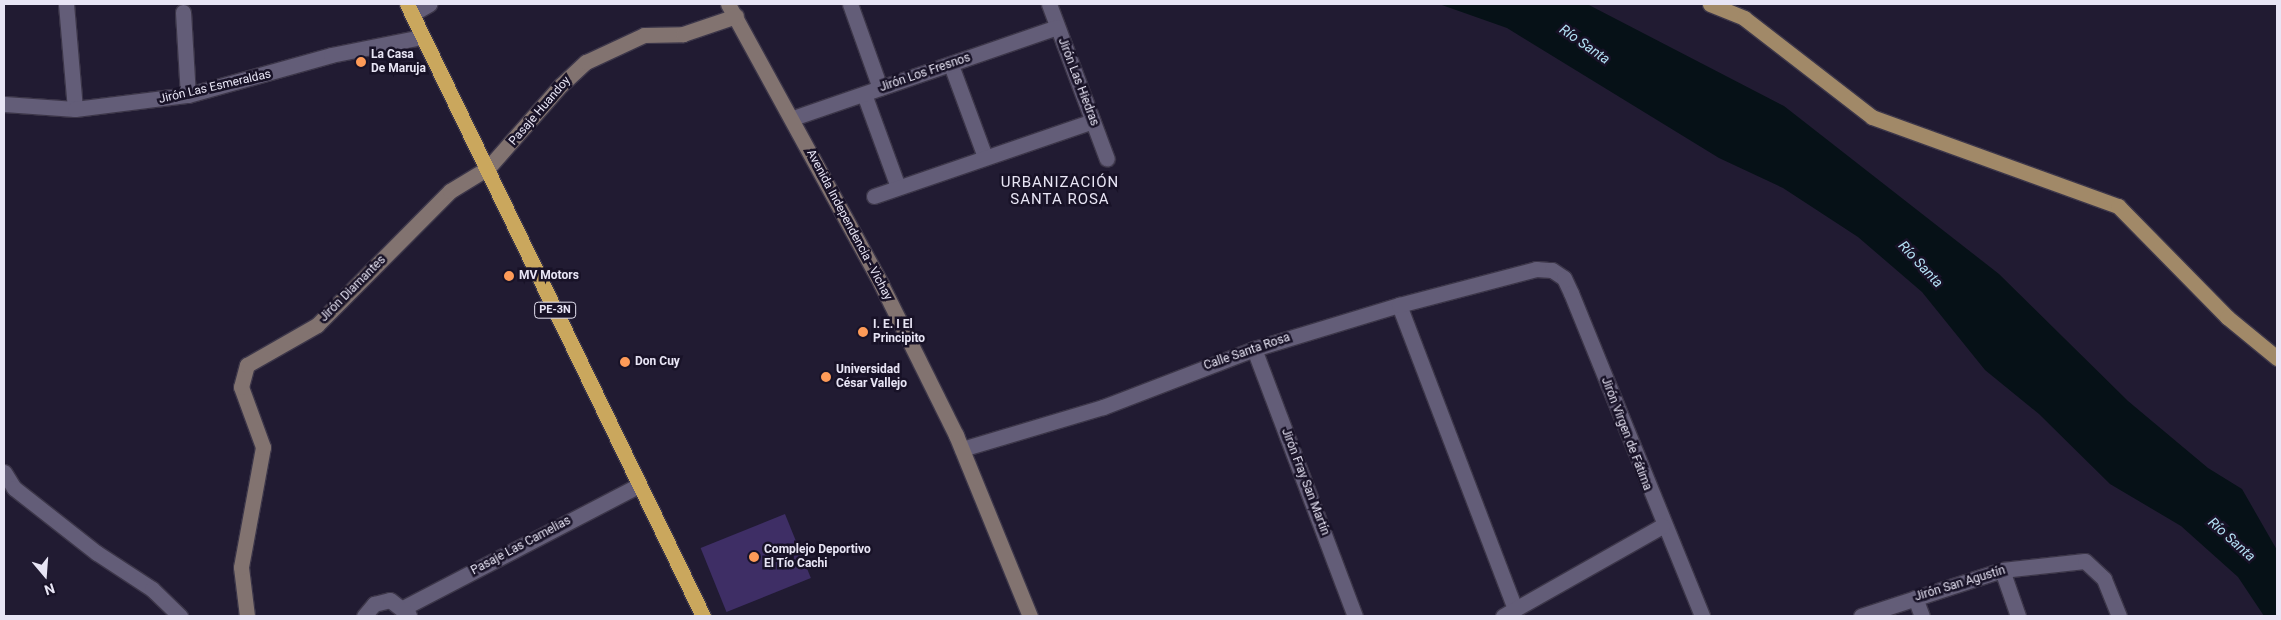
<!DOCTYPE html>
<html>
<head>
<meta charset="utf-8">
<style>
  body { margin:0 }
  #map { position:relative; width:2281px; height:620px; overflow:hidden; background:#211b32; font-family:Roboto,sans-serif }
  div>[style] { position:absolute }
  .green>* { inset:0; background:#3e2e65; transform-origin:0 0 }
  .water>* { inset:0; background:#061117 }
  .roads { filter:drop-shadow(1px 0 #3c3649) drop-shadow(-1px 0 #3c3649) drop-shadow(0 1px #3c3649) drop-shadow(0 -1px #3c3649) }
  .street>* { height:15px; margin:-7.5px; padding:0 7.5px; transform-origin:7.5px; border-radius:7.5px; background:#635d78 }
  .secondary>* { height:15px; margin:-7.5px; padding:0 7.5px; transform-origin:7.5px; border-radius:7.5px; background:#827370 }
  .primary>* { height:15px; margin:-7.5px; padding:0 7.5px; transform-origin:7.5px; border-radius:7.5px; background:#a18968 }
  .highway>* { height:15px; margin:-7.5px; padding:0 7.5px; transform-origin:7.5px; border-radius:7.5px; background:#caa75d }
  .dots>* { width:14px; height:14px; translate:-50% -50%; box-sizing:border-box; border:2px solid #181227; border-radius:50% }
  span { translate:-50% -50%; white-space:nowrap; text-align:center; line-height:1.15; -webkit-text-stroke:5px #181227; paint-order:stroke }
  .shield-label span { padding:1px 4px; background:#181227; border:1px solid; border-radius:4px; -webkit-text-stroke-width:0 }
  .shield-label { font-size:11px; color:#e8e5f5; font-weight:700 }
  .poi-label { font-size:12px; color:#e8e5f5; font-weight:700 }
  .left { translate:0 -50%; text-align:left }
  .street-label { font-size:12px; color:#e8e5f5 }
  .water-label { font-size:14px; color:#b4e1f5; font-style:italic }
  .quarter-label { font-size:15px; color:#e8e5f5; letter-spacing:1px }
  .frame { position:absolute; inset:0; border:5px solid #e8e5f5; pointer-events:none }
  .north { position:absolute; left:20px; top:550px; width:50px; height:50px; -webkit-text-stroke:4px #181227; paint-order:stroke; rotate:162deg; font-size:14px; font-weight:700; line-height:20px; text-align:center; color:#e8e5f5 }
  .north::after { content:''; display:block; margin:auto; width:18px; height:22px; background:#e8e5f5; clip-path:polygon(50% 0,100% 100%,50% 72%,0 100%) }
</style>
</head>
<body>
<div id="map">
  <div class="green">
    <div style="left:785px;top:514px;width:69px;height:91px;rotate:68deg"></div>
  </div>
  <div class="water">
    <div style="clip-path:polygon(1439px 4px,1587px 4px,1784px 106px,1999px 274px,2128px 401px,2208px 468px,2242px 489px,2277px 550px,2277px 616px,2264px 616px,2238px 577px,2181px 526px,2110px 484px,2039px 414px,1985px 370px,1922px 292px,1858px 237px,1783px 188px,1719px 158px,1507px 28px)"></div>
  </div>
  <div class="roads">
    <div class="street">
      <div style="left:66px;top:4px;width:105px;rotate:85.1deg"></div>
      <div style="left:850px;top:4px;width:89px;rotate:70.3deg"></div>
      <div style="left:1049px;top:4px;width:165px;rotate:69.5deg"></div>
      <div style="left:183px;top:12px;width:83px;rotate:86.6deg"></div>
      <div style="left:412px;top:14px;width:20px;rotate:-30deg"></div>
      <div style="left:951px;top:65px;width:98px;rotate:69.7deg"></div>
      <div style="left:864px;top:94px;width:99px;rotate:69.9deg"></div>
      <div style="left:4px;top:104px;width:71px;rotate:4deg"></div>
      <div style="left:75px;top:109px;width:114px;rotate:-7.1deg"></div>
      <div style="left:188px;top:95px;width:148px;rotate:-15.6deg"></div>
      <div style="left:331px;top:55px;width:93px;rotate:-11.2deg"></div>
      <div style="left:793px;top:118px;width:279px;rotate:-19deg"></div>
      <div style="left:874px;top:196px;width:231px;rotate:-18.9deg"></div>
      <div style="left:1399px;top:305px;width:325px;rotate:69.1deg"></div>
      <div style="left:1254px;top:349px;width:285px;rotate:69.3deg"></div>
      <div style="left:962px;top:449px;width:147px;rotate:-16.6deg"></div>
      <div style="left:1103px;top:407px;width:162px;rotate:-21deg"></div>
      <div style="left:1254px;top:349px;width:152px;rotate:-16.9deg"></div>
      <div style="left:1399px;top:305px;width:142px;rotate:-14.7deg"></div>
      <div style="left:1536px;top:269px;width:16px;rotate:4deg"></div>
      <div style="left:1552px;top:270px;width:14px;rotate:34deg"></div>
      <div style="left:1564px;top:278px;width:17px;rotate:65deg"></div>
      <div style="left:1571px;top:293px;width:349px;rotate:67.9deg"></div>
      <div style="left:4px;top:472px;width:19px;rotate:58deg"></div>
      <div style="left:14px;top:488px;width:105px;rotate:38.1deg"></div>
      <div style="left:97px;top:553px;width:66px;rotate:33.2deg"></div>
      <div style="left:152px;top:589px;width:39px;rotate:44deg"></div>
      <div style="left:2002px;top:570px;width:49px;rotate:70.8deg"></div>
      <div style="left:1915px;top:598px;width:19px;rotate:69deg"></div>
      <div style="left:405px;top:607px;width:262px;rotate:-27.5deg"></div>
      <div style="left:364px;top:616px;width:16px;rotate:-50deg"></div>
      <div style="left:374px;top:604px;width:16px;rotate:-14deg"></div>
      <div style="left:390px;top:600px;width:24px;rotate:38deg"></div>
      <div style="left:1503px;top:616px;width:183px;rotate:-29.5deg"></div>
      <div style="left:1861px;top:616px;width:148px;rotate:-18.1deg"></div>
      <div style="left:2002px;top:570px;width:83px;rotate:-6.2deg"></div>
      <div style="left:2085px;top:561px;width:26px;rotate:43deg"></div>
      <div style="left:2104px;top:579px;width:40px;rotate:68deg"></div>
    </div>
    <div class="secondary">
      <div style="left:728px;top:4px;width:319px;rotate:61.3deg"></div>
      <div style="left:881px;top:284px;width:169px;rotate:63.6deg"></div>
      <div style="left:956px;top:435px;width:196px;rotate:67.8deg"></div>
      <div style="left:247px;top:616px;width:49px;rotate:-97deg"></div>
      <div style="left:241px;top:567px;width:122px;rotate:-79.6deg"></div>
      <div style="left:263px;top:447px;width:64px;rotate:-110.1deg"></div>
      <div style="left:241px;top:387px;width:23px;rotate:-75deg"></div>
      <div style="left:247px;top:365px;width:81px;rotate:-29.7deg"></div>
      <div style="left:317px;top:325px;width:189px;rotate:-45.2deg"></div>
      <div style="left:450px;top:191px;width:44px;rotate:-31.2deg"></div>
      <div style="left:488px;top:168px;width:111px;rotate:-48.7deg"></div>
      <div style="left:561px;top:85px;width:34px;rotate:-43deg"></div>
      <div style="left:586px;top:62px;width:64px;rotate:-25deg"></div>
      <div style="left:644px;top:35px;width:39px;rotate:-1deg"></div>
      <div style="left:683px;top:34px;width:56px;rotate:-18.8deg"></div>
    </div>
    <div class="primary">
      <div style="left:1710px;top:4px;width:37px;rotate:22deg"></div>
      <div style="left:1744px;top:18px;width:162px;rotate:37.7deg"></div>
      <div style="left:1872px;top:117px;width:262px;rotate:19.9deg"></div>
      <div style="left:2118px;top:206px;width:156px;rotate:45.5deg"></div>
      <div style="left:2227px;top:317px;width:65px;rotate:39.4deg"></div>
    </div>
    <div class="highway">
      <div style="left:407px;top:4px;width:680px;rotate:64.19deg"></div>
    </div>
  </div>
  <div class="dots">
    <div style="left:361px;top:62px;background:#fe9b58"></div>
    <div style="left:509px;top:276px;background:#fe9b58"></div>
    <div style="left:863px;top:332px;background:#fe9b58"></div>
    <div style="left:625px;top:362px;background:#fe9b58"></div>
    <div style="left:826px;top:377px;background:#fe9b58"></div>
    <div style="left:754px;top:557px;background:#fe9b58"></div>
  </div>
  <div class="shield-label">
    <span style="left:555px;top:310px">PE-3N</span>
  </div>
  <div class="poi-label">
    <span class="left" style="left:371px;top:62px">La Casa<br>De Maruja</span>
    <span class="left" style="left:519px;top:276px">MV Motors</span>
    <span class="left" style="left:873px;top:332px">I. E. I El<br>Principito</span>
    <span class="left" style="left:635px;top:362px">Don Cuy</span>
    <span class="left" style="left:836px;top:377px">Universidad<br>César Vallejo</span>
    <span class="left" style="left:764px;top:557px">Complejo Deportivo<br>El Tío Cachi</span>
  </div>
  <div class="street-label">
    <span style="left:925px;top:73px;rotate:-19deg">Jirón Los Fresnos</span>
    <span style="left:1078px;top:82px;rotate:69deg">Jirón Las Hiedras</span>
    <span style="left:215px;top:87px;rotate:-13deg">Jirón Las Esmeraldas</span>
    <span style="left:540px;top:111px;rotate:-49deg">Pasaje Huandoy</span>
    <span style="left:849px;top:225px;rotate:62deg">Avenida Independencia - Vichay</span>
    <span style="left:353px;top:289px;rotate:-45deg">Jirón Diamantes</span>
    <span style="left:1247px;top:352px;rotate:-19deg">Calle Santa Rosa</span>
    <span style="left:1626px;top:434px;rotate:69deg">Jirón Virgen de Fátima</span>
    <span style="left:1305px;top:482px;rotate:69deg">Jirón Fray San Martín</span>
    <span style="left:521px;top:546px;rotate:-28deg">Pasaje Las Camelias</span>
    <span style="left:1960px;top:584px;rotate:-17deg">Jirón San Agustín</span>
  </div>
  <div class="water-label">
    <span style="left:1585px;top:44px;rotate:35deg">Río Santa</span>
    <span style="left:1921px;top:264px;rotate:47deg">Río Santa</span>
    <span style="left:2232px;top:539px;rotate:42deg">Río Santa</span>
  </div>
  <div class="quarter-label">
    <span style="left:1060px;top:191px">URBANIZACIÓN<br>SANTA ROSA</span>
  </div>
  <div class="frame"></div>
  <div class="north">N</div>
</div>
</body>
</html>
